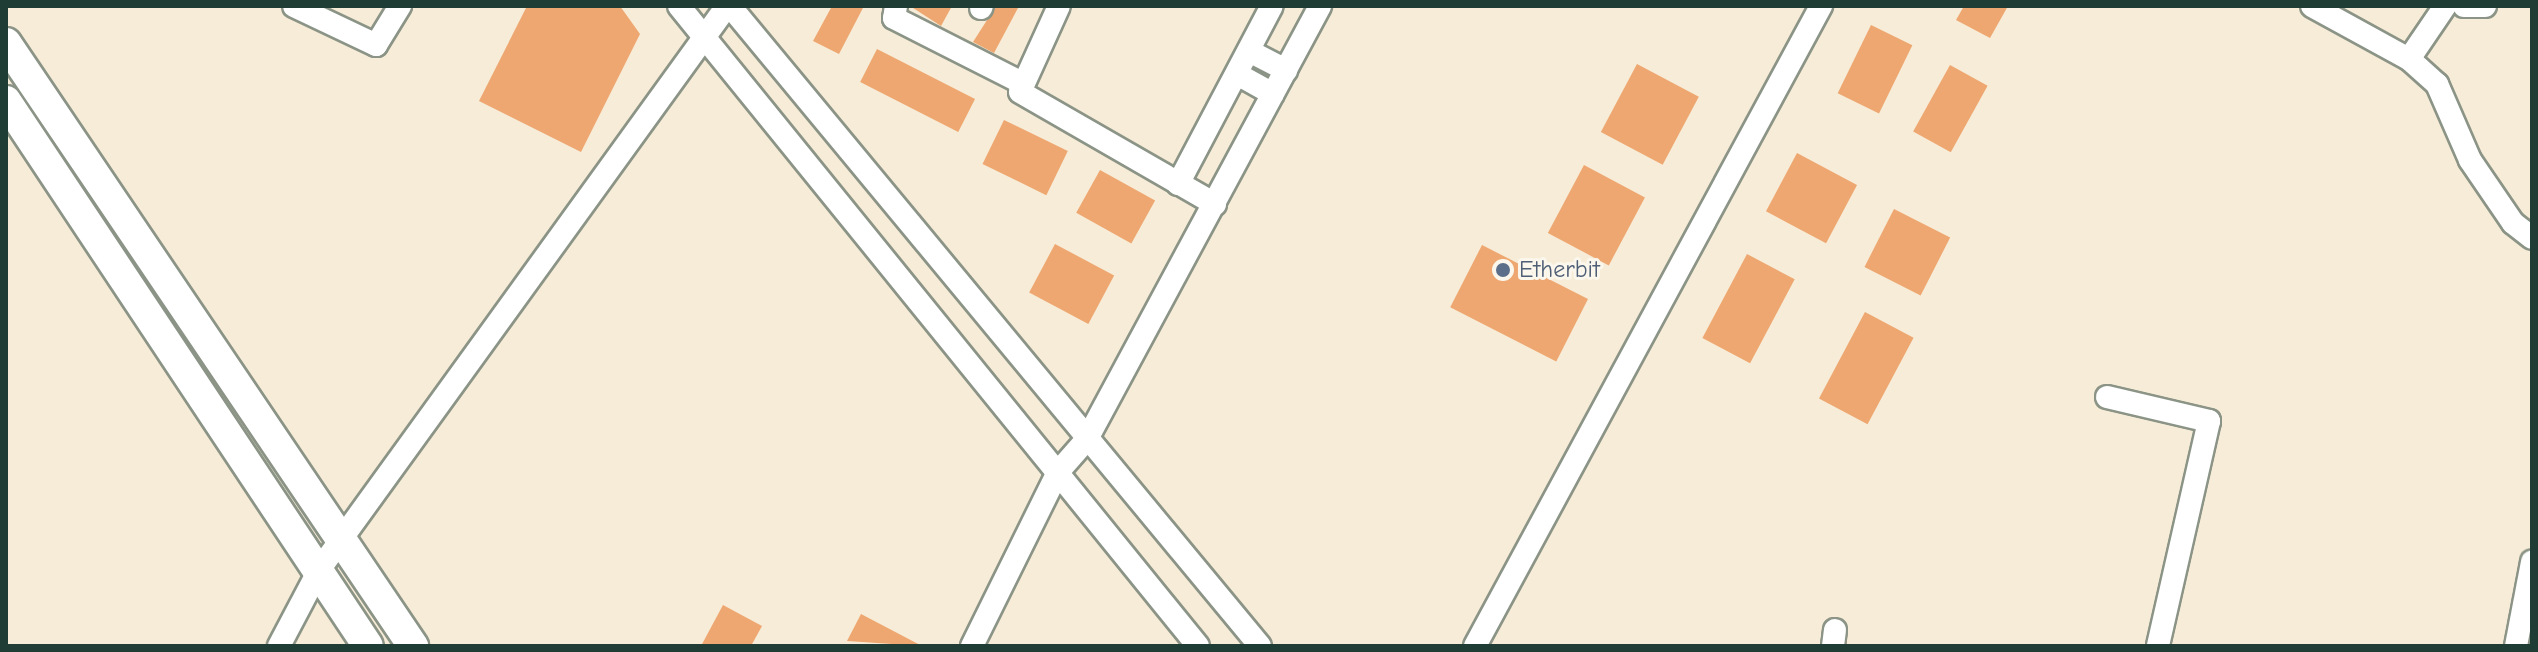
<!DOCTYPE html>
<html>
<head>
<meta charset="utf-8">
<style>
  body { margin:0 }
  #map { position:relative; width:2538px; height:652px; overflow:hidden; background:#f7ecd7; font-family:"Comic Neue",sans-serif }
  div>[style] { position:absolute }
  .building>* { inset:0; background:#eea770; transform-origin:0 0 }
  .roads { filter:drop-shadow(2px 0 #8b9486) drop-shadow(-2px 0 #8b9486) drop-shadow(0 2px #8b9486) drop-shadow(0 -2px #8b9486) }
  .minor>* { height:22px; margin:-11px; padding:0 11px; transform-origin:11px; border-radius:11px; background:#fff }
  .major>* { height:30px; margin:-15px; padding:0 15px; transform-origin:15px; border-radius:15px; background:#fff }
  .dots>* { width:22px; height:22px; translate:-50% -50%; box-sizing:border-box; border:4px solid #fbf7ec; border-radius:50% }
  span { translate:-50% -50%; white-space:nowrap; text-align:center; line-height:1.15; -webkit-text-stroke:6px #fbf7ec; paint-order:stroke }
  .service-label { font-size:24px; color:#4e5e75 }
  .left { translate:0 -50%; text-align:left }
  .frame { position:absolute; inset:0; border:8px solid #1f3d34; pointer-events:none }
</style>
</head>
<body>
<div id="map">
  <div class="building">
    <div style="clip-path:polygon(527px 6px,620px 6px,640px 34px,581px 152px,479px 101px)"></div>
    <div style="clip-path:polygon(832px 6px,864px 6px,839px 54px,813px 41px)"></div>
    <div style="clip-path:polygon(910px 6px,952px 6px,941px 26px)"></div>
    <div style="clip-path:polygon(996px 6px,1019px 6px,994px 53px,973px 42px)"></div>
    <div style="clip-path:polygon(1964px 6px,2008px 6px,1990px 38px,1956px 20px)"></div>
    <div style="left:1871px;top:25px;width:46px;height:76px;rotate:26deg"></div>
    <div style="left:877px;top:49px;width:110px;height:37px;rotate:27deg"></div>
    <div style="left:1637px;top:64px;width:70px;height:77px;rotate:28deg"></div>
    <div style="left:1950px;top:65px;width:43px;height:76px;rotate:29deg"></div>
    <div style="left:1004px;top:120px;width:71px;height:49px;rotate:26deg"></div>
    <div style="left:1797px;top:153px;width:68px;height:66px;rotate:28deg"></div>
    <div style="left:1584px;top:165px;width:69px;height:77px;rotate:28deg"></div>
    <div style="left:1100px;top:170px;width:63px;height:49px;rotate:29deg"></div>
    <div style="left:1894px;top:209px;width:63px;height:65px;rotate:27deg"></div>
    <div style="left:1055px;top:244px;width:67px;height:55px;rotate:28deg"></div>
    <div style="left:1482px;top:245px;width:119px;height:70px;rotate:27deg"></div>
    <div style="left:1747px;top:254px;width:54px;height:95px;rotate:28deg"></div>
    <div style="left:1865px;top:312px;width:55px;height:98px;rotate:28deg"></div>
    <div style="clip-path:polygon(723px 605px,762px 626px,751px 646px,701px 646px)"></div>
    <div style="clip-path:polygon(861px 614px,922px 646px,847px 641px)"></div>
  </div>
  <div class="roads">
    <div class="minor">
      <div style="left:294px;top:6px;width:91px;rotate:25.4deg"></div>
      <div style="left:376px;top:45px;width:46px;rotate:-58.4deg"></div>
      <div style="left:679px;top:6px;width:824px;rotate:50.96deg"></div>
      <div style="left:730px;top:6px;width:831px;rotate:50.37deg"></div>
      <div style="left:896px;top:6px;width:12px;rotate:99deg"></div>
      <div style="left:894px;top:18px;width:141px;rotate:26.9deg"></div>
      <div style="left:1059px;top:6px;width:94px;rotate:114.4deg"></div>
      <div style="left:1020px;top:92px;width:225px;rotate:29.9deg"></div>
      <div style="left:2312px;top:6px;width:111px;rotate:28.7deg"></div>
      <div style="left:2409px;top:59px;width:38px;rotate:42deg"></div>
      <div style="left:2437px;top:84px;width:83px;rotate:66.5deg"></div>
      <div style="left:2470px;top:160px;width:76px;rotate:55.7deg"></div>
      <div style="left:2513px;top:223px;width:24px;rotate:38deg"></div>
      <div style="left:2464px;top:6px;width:21px"></div>
      <div style="left:981px;top:8px;width:2px;rotate:-63deg"></div>
      <div style="left:1249px;top:51px;width:42px;rotate:27.2deg"></div>
      <div style="left:2409px;top:59px;width:64px;rotate:-55.8deg"></div>
      <div style="left:1237px;top:74px;width:41px;rotate:29.1deg"></div>
      <div style="left:1178px;top:184px;width:201px;rotate:-62.2deg"></div>
      <div style="left:2107px;top:397px;width:105px;rotate:13.2deg"></div>
      <div style="left:2209px;top:421px;width:231px;rotate:102.8deg"></div>
      <div style="left:279px;top:646px;width:86px;rotate:-62.2deg"></div>
      <div style="left:319px;top:570px;width:696px;rotate:-54.12deg"></div>
      <div style="left:972px;top:646px;width:194px;rotate:-63.7deg"></div>
      <div style="left:1058px;top:472px;width:44px;rotate:-48.7deg"></div>
      <div style="left:1087px;top:439px;width:492px;rotate:-61.7deg"></div>
      <div style="left:1475px;top:646px;width:728px;rotate:-61.6deg"></div>
      <div style="left:1833px;top:646px;width:16px;rotate:-83deg"></div>
      <div style="left:2516px;top:646px;width:86px;rotate:-79.2deg"></div>
    </div>
    <div class="major">
      <div style="left:6px;top:43px;width:728px;rotate:55.98deg"></div>
      <div style="left:6px;top:101px;width:654px;rotate:56.41deg"></div>
    </div>
  </div>
  <div class="dots">
    <div style="left:1503px;top:270px;background:#5c6f8a"></div>
  </div>
  <div class="service-label">
    <span class="left" style="left:1519px;top:270px">Etherbit</span>
  </div>
  <div class="frame"></div>
</div>
</body>
</html>
